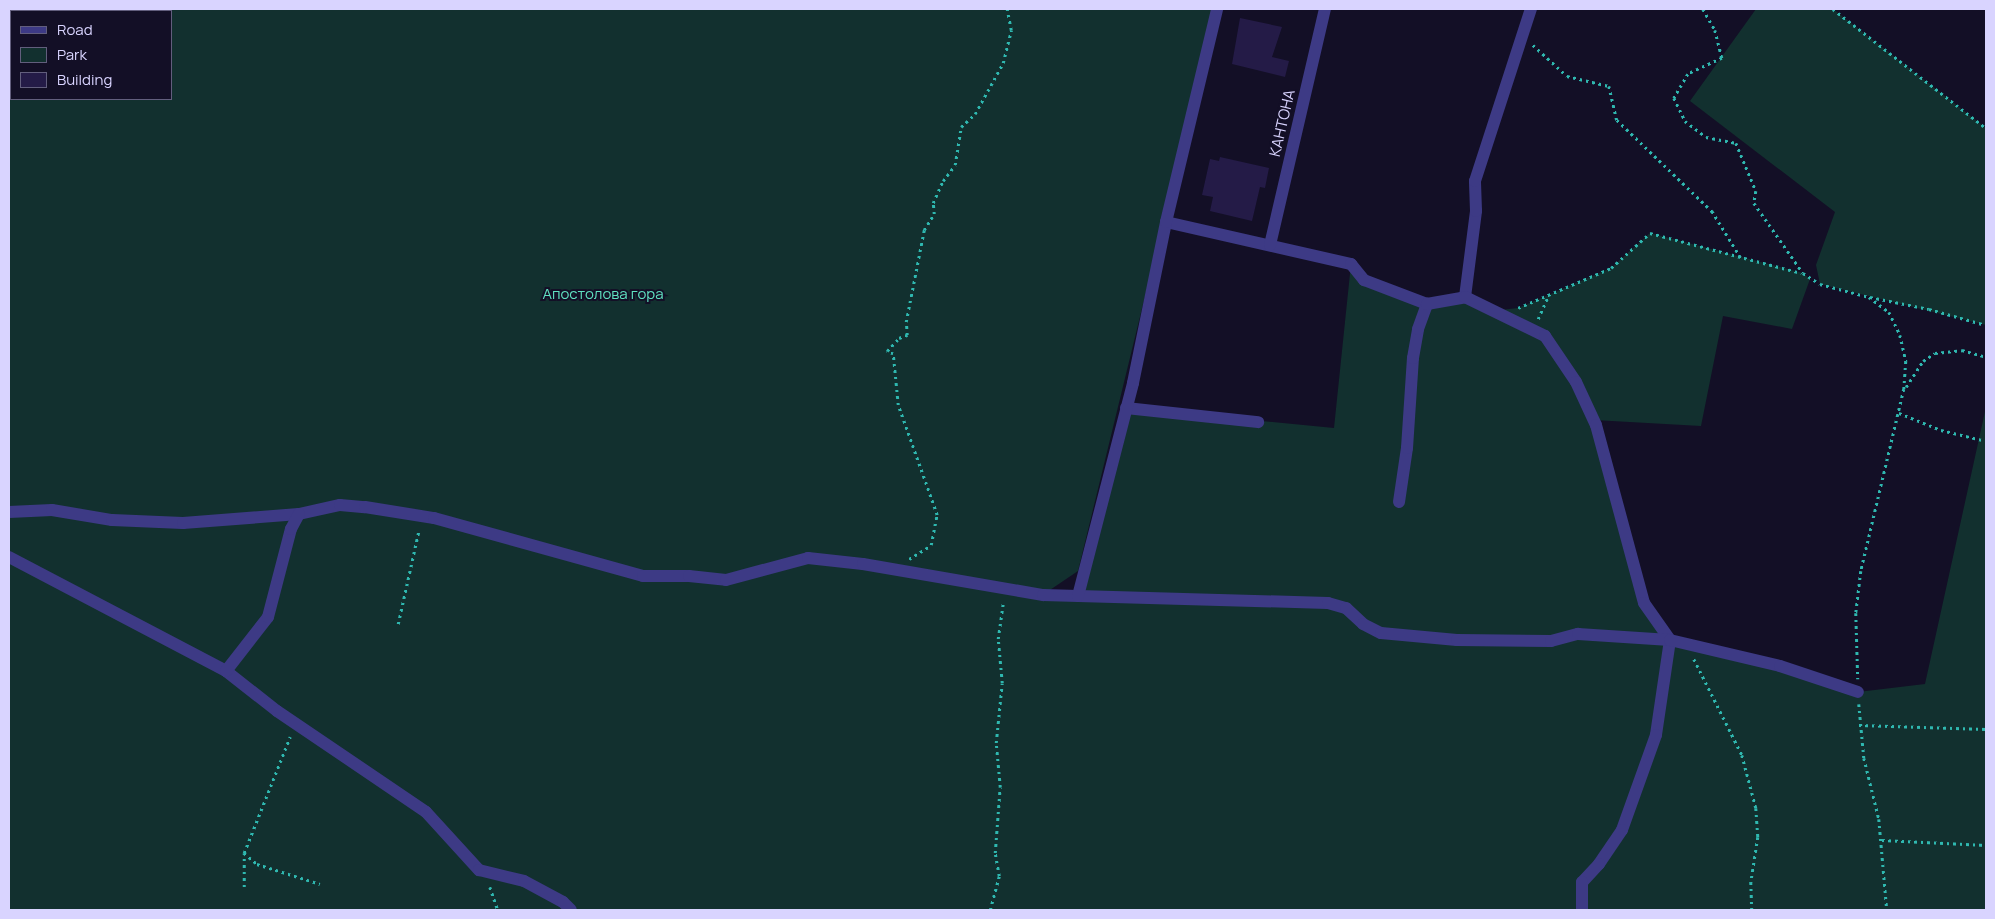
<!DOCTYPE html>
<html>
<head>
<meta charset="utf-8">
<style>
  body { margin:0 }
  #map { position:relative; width:1995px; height:919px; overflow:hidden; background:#130f26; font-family:Manrope,sans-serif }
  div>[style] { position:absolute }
  .green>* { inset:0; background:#12302f }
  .building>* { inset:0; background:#241b47 }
  .path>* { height:2.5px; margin-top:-1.25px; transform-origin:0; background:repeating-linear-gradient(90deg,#2fb8b0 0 2.5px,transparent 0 6.5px) }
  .minor>* { height:12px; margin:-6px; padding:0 6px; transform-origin:6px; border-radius:6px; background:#3d3a85 }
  span { translate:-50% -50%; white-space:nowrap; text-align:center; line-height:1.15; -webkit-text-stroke:4px #130f26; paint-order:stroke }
  .street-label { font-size:15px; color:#d9d4ff }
  .park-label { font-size:15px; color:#5fe0c0 }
  .frame { position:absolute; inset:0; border:10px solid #d9d4ff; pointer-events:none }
  .legend { position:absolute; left:10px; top:10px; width:162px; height:90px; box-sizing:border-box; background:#130f26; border:1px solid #625e7d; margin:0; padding:6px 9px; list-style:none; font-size:15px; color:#d9d4ff }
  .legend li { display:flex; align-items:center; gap:10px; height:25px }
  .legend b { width:25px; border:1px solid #625e7d }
</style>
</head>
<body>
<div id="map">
  <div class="green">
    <div style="clip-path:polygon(evenodd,9px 9px,1215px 9px,1078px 571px,1044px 594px,1078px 596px,1126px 408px,1334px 428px,1351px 264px,1364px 280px,1427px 304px,1465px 297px,1492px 311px,1518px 308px,1611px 268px,1650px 233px,1803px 273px,1810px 279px,1792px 329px,1723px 316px,1701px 426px,1594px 420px,1644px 603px,1670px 640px,1858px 692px,1925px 684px,1986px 407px,1986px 910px,9px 910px,9px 9px,11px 11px,171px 11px,171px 99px,11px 99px,11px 11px)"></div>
    <div style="clip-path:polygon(1756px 9px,1833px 9px,1986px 128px,1986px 325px,1820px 284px,1816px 265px,1835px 212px,1690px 101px)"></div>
  </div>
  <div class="building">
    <div style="clip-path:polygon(1240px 18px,1282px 27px,1272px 57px,1289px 61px,1285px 77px,1232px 64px)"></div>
    <div style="clip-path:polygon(1220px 157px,1269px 168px,1265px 188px,1260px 187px,1252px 221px,1210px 211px,1213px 197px,1202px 195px,1210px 159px,1219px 161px)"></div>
  </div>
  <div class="path">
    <div style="left:1703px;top:9px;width:24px;rotate:60deg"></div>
    <div style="left:1715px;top:30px;width:29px;rotate:76deg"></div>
    <div style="left:1722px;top:58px;width:38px;rotate:155deg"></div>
    <div style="left:1688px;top:74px;width:28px;rotate:120deg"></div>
    <div style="left:1674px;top:98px;width:25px;rotate:64deg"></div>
    <div style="left:1685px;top:121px;width:26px;rotate:37deg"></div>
    <div style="left:1706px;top:137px;width:31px;rotate:11deg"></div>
    <div style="left:1736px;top:143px;width:52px;rotate:67.4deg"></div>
    <div style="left:1756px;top:191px;width:12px;rotate:99deg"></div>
    <div style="left:1754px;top:203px;width:85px;rotate:55deg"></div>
    <div style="left:1803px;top:273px;width:20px;rotate:33deg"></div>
    <div style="left:1820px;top:284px;width:51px;rotate:14.9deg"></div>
    <div style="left:1869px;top:297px;width:25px;rotate:37deg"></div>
    <div style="left:1889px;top:312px;width:25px;rotate:64deg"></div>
    <div style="left:1900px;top:335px;width:27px;rotate:77deg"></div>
    <div style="left:1906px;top:361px;width:28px;rotate:94deg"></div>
    <div style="left:1904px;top:389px;width:187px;rotate:103.3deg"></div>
    <div style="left:1861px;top:571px;width:42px;rotate:96.8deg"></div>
    <div style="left:1856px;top:613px;width:66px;rotate:88.3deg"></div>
    <div style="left:1833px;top:9px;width:194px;rotate:37.9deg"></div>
    <div style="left:1533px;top:45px;width:46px;rotate:42.4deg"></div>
    <div style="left:1567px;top:76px;width:43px;rotate:13.4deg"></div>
    <div style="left:1609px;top:86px;width:35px;rotate:77deg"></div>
    <div style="left:1617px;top:120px;width:132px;rotate:43.8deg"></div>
    <div style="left:1712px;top:211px;width:55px;rotate:58.3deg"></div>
    <div style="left:1870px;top:297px;width:60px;rotate:11.5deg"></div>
    <div style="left:1929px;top:309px;width:59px;rotate:15.7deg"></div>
    <div style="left:1518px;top:308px;width:101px;rotate:-23.3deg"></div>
    <div style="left:1611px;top:268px;width:52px;rotate:-41.9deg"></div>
    <div style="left:1650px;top:233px;width:156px;rotate:14.8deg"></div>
    <div style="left:1538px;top:319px;width:24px;rotate:-66deg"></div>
    <div style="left:1906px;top:387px;width:31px;rotate:-57deg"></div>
    <div style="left:1923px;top:361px;width:14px;rotate:-34deg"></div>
    <div style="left:1935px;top:353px;width:27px;rotate:-6deg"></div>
    <div style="left:1962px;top:350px;width:25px;rotate:16deg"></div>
    <div style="left:1899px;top:413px;width:45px;rotate:22deg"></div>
    <div style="left:1941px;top:430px;width:46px;rotate:13.7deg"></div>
    <div style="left:909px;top:559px;width:26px;rotate:-32deg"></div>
    <div style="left:931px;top:545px;width:31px;rotate:-79deg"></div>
    <div style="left:937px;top:515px;width:117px;rotate:-109.5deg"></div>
    <div style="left:898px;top:405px;width:51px;rotate:-95.6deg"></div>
    <div style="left:893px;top:354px;width:7px;rotate:-153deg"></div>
    <div style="left:887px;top:351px;width:18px;rotate:-47deg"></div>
    <div style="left:899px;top:338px;width:9px;rotate:-21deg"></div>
    <div style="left:907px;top:335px;width:13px;rotate:-94deg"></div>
    <div style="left:906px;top:322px;width:94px;rotate:-78.9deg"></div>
    <div style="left:924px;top:230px;width:19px;rotate:-58deg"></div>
    <div style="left:934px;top:214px;width:11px;rotate:-95deg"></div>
    <div style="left:933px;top:203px;width:24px;rotate:-66deg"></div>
    <div style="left:943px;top:181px;width:20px;rotate:-53deg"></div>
    <div style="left:955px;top:165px;width:38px;rotate:-81deg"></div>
    <div style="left:961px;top:127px;width:19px;rotate:-43deg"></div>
    <div style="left:975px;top:114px;width:58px;rotate:-61.2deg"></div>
    <div style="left:1003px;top:63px;width:34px;rotate:-76deg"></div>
    <div style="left:1011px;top:30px;width:21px;rotate:-101deg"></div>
    <div style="left:398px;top:624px;width:97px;rotate:-77.5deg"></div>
    <div style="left:1694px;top:659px;width:107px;rotate:63.4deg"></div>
    <div style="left:1742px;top:755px;width:55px;rotate:75.2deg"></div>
    <div style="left:1756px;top:808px;width:29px;rotate:86deg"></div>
    <div style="left:1758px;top:837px;width:46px;rotate:98.8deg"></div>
    <div style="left:1751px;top:882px;width:28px;rotate:88deg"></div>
    <div style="left:1859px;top:704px;width:54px;rotate:84.7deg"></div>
    <div style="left:1864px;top:758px;width:63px;rotate:76.2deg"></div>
    <div style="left:1879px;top:819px;width:91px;rotate:85deg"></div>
    <div style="left:1859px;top:725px;width:127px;rotate:1.8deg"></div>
    <div style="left:1882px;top:840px;width:104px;rotate:2.8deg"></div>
    <div style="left:244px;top:853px;width:17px;rotate:40deg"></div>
    <div style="left:257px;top:864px;width:66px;rotate:17.6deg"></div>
    <div style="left:244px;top:887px;width:34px;rotate:-90deg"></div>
    <div style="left:244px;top:853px;width:125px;rotate:-68.4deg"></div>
    <div style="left:490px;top:887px;width:24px;rotate:71deg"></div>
    <div style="left:990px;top:910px;width:35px;rotate:-75deg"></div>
    <div style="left:999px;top:876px;width:23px;rotate:-100deg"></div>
    <div style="left:995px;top:853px;width:66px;rotate:-85.7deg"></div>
    <div style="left:1000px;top:787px;width:44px;rotate:-95.2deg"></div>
    <div style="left:996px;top:743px;width:60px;rotate:-84.3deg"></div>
    <div style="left:1002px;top:683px;width:44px;rotate:-95.2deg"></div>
    <div style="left:998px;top:639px;width:37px;rotate:-82deg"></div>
  </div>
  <div class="minor">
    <div style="left:1166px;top:222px;width:190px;rotate:12.8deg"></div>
    <div style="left:1351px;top:264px;width:21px;rotate:51deg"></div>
    <div style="left:1364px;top:280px;width:67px;rotate:20.9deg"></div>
    <div style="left:1270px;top:245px;width:242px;rotate:-76.9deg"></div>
    <div style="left:1465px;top:297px;width:87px;rotate:-82.7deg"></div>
    <div style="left:1476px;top:211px;width:30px;rotate:-92deg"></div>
    <div style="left:1475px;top:181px;width:181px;rotate:-72deg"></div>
    <div style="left:1126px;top:408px;width:133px;rotate:6.1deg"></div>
    <div style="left:1399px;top:502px;width:55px;rotate:-81.6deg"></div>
    <div style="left:1407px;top:448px;width:90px;rotate:-86.2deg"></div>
    <div style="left:1413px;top:358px;width:29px;rotate:-80deg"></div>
    <div style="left:1418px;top:329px;width:27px;rotate:-70deg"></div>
    <div style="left:1427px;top:304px;width:39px;rotate:-10deg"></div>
    <div style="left:1465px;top:297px;width:89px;rotate:26deg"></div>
    <div style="left:1545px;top:336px;width:55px;rotate:56deg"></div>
    <div style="left:1576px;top:382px;width:47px;rotate:65.1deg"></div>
    <div style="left:1596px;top:425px;width:184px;rotate:74.9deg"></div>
    <div style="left:1644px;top:603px;width:45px;rotate:54.9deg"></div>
    <div style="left:1670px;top:640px;width:96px;rotate:98.4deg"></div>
    <div style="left:1656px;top:735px;width:101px;rotate:109.7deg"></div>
    <div style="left:1622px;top:830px;width:41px;rotate:124.1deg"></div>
    <div style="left:1599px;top:864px;width:25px;rotate:133deg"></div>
    <div style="left:1582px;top:882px;width:28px;rotate:90deg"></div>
    <div style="left:9px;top:512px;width:43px;rotate:-2.7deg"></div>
    <div style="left:52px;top:510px;width:61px;rotate:9.5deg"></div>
    <div style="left:112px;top:520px;width:71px;rotate:2.4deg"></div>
    <div style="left:183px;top:523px;width:116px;rotate:-4.4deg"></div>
    <div style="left:299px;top:514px;width:42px;rotate:-12.4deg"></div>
    <div style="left:340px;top:505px;width:25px;rotate:5deg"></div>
    <div style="left:365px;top:507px;width:70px;rotate:9.1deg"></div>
    <div style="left:434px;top:518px;width:217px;rotate:15.5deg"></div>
    <div style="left:643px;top:576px;width:46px"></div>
    <div style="left:689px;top:576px;width:37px;rotate:6deg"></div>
    <div style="left:726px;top:580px;width:85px;rotate:-15deg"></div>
    <div style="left:808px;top:558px;width:55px;rotate:6.2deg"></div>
    <div style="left:863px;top:564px;width:183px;rotate:9.8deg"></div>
    <div style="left:1043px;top:595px;width:285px;rotate:1.6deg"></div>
    <div style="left:1328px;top:603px;width:19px;rotate:16deg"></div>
    <div style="left:1346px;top:608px;width:23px;rotate:43deg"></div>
    <div style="left:1363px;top:624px;width:20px;rotate:27deg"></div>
    <div style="left:1381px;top:633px;width:76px;rotate:5.3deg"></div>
    <div style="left:1457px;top:640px;width:94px;rotate:0.6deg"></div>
    <div style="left:1551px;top:641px;width:28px;rotate:-15deg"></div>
    <div style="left:1578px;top:634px;width:92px;rotate:3.7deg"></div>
    <div style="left:1670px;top:640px;width:113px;rotate:13.3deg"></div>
    <div style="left:1780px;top:666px;width:82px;rotate:18.4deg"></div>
    <div style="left:9px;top:557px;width:245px;rotate:27.7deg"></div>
    <div style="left:226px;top:671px;width:65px;rotate:38.1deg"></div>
    <div style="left:277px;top:711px;width:180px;rotate:34.1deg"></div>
    <div style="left:426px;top:812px;width:79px;rotate:47.6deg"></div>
    <div style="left:479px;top:870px;width:46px;rotate:13.7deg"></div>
    <div style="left:524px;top:881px;width:44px;rotate:28.3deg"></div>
    <div style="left:563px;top:902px;width:11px;rotate:45deg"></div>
    <div style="left:1078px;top:596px;width:220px;rotate:-75.5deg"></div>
    <div style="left:1133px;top:383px;width:164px;rotate:-78.4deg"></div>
    <div style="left:1166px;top:222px;width:219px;rotate:-76.5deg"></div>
    <div style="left:226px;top:671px;width:68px;rotate:-52.1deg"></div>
    <div style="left:268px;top:617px;width:91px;rotate:-75.4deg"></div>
    <div style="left:291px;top:529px;width:17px;rotate:-62deg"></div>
  </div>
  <div class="street-label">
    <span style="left:1282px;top:123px;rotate:-77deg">КАНТОНА</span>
  </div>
  <div class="park-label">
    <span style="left:603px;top:294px">Апостолова гора</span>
  </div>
  <div class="frame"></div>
  <ul class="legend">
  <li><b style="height:6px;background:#3d3a85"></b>Road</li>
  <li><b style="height:14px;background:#12302f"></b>Park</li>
  <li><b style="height:14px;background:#241b47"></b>Building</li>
  </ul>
</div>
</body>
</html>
